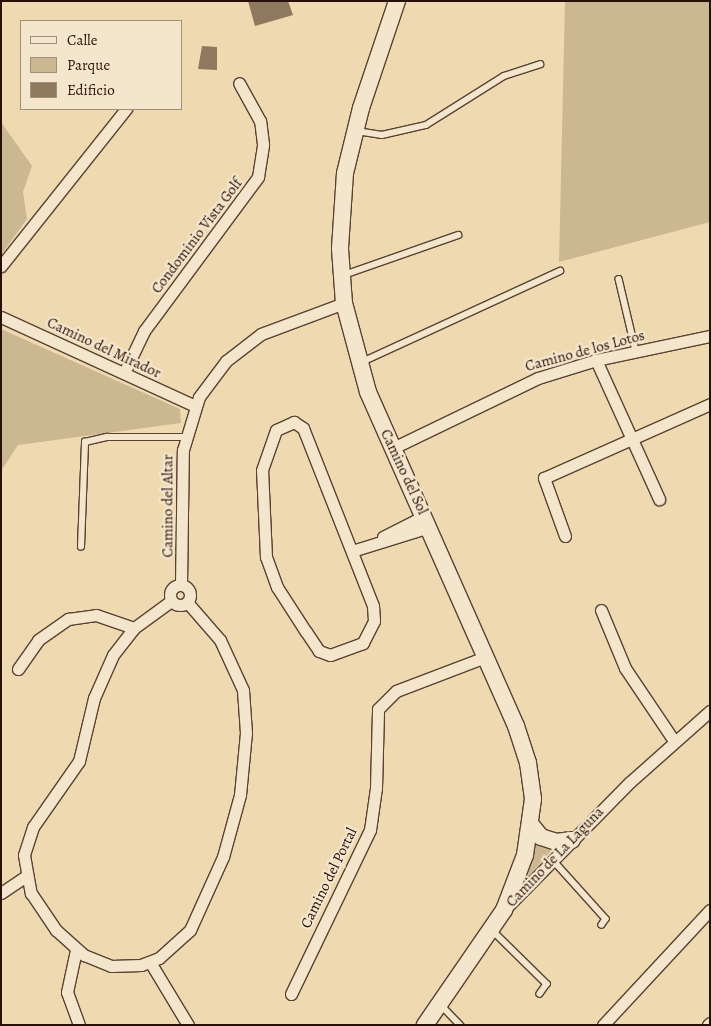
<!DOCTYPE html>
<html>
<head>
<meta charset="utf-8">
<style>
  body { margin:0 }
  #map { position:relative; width:711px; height:1026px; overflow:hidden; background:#eed9b0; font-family:Alegreya,serif }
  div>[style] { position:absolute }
  .green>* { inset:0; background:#ccb793 }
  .building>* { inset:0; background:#8e795f }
  .roads { filter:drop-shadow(1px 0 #594232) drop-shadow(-1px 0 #594232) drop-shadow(0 1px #594232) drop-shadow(0 -1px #594232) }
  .lane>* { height:5.5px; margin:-2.75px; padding:0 2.75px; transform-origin:2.75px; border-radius:2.75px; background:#f4e6cc }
  .street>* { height:11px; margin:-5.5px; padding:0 5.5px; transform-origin:5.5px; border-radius:5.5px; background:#f4e6cc }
  .street>.ring { margin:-5.5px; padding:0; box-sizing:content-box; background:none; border:11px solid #f4e6cc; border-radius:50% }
  .secondary>* { height:16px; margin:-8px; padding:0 8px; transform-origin:8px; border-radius:8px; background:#f4e6cc }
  span { translate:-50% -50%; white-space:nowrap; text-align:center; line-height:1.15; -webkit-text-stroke:4.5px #f4e6cc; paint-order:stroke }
  .street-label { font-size:15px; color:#271008 }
  .frame { position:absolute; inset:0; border:2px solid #271008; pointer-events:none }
  .legend { position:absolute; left:20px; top:20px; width:162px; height:90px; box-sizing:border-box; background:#f4e6cc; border:1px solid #a2907e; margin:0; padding:6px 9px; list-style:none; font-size:15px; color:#271008 }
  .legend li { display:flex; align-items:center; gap:10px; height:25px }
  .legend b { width:25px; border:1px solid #a2907e }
</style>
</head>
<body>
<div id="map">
  <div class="green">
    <div style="clip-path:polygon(565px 1px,710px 1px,710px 222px,559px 262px)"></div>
    <div style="clip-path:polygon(1px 122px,32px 166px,23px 192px,27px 219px,1px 255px)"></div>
    <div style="clip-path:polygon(1px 329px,180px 409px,181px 423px,18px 445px,1px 471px)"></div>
    <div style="clip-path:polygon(536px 844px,550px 847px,550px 852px,527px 878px)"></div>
  </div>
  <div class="building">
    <div style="clip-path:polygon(248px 1px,288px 1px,293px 15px,255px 26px)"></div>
    <div style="clip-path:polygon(202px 46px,217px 47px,217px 70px,198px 69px)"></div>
  </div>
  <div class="roads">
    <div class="lane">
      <div style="left:357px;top:131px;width:25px;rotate:9deg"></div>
      <div style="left:382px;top:135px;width:45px;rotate:-12.8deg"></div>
      <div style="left:426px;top:125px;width:92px;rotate:-32.1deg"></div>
      <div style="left:504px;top:76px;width:38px;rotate:-18deg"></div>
      <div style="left:344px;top:275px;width:121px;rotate:-19.3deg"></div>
      <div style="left:619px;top:279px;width:74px;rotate:76.7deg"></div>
      <div style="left:362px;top:362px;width:218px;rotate:-24.7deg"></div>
      <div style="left:81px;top:547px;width:105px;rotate:-87.8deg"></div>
      <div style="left:85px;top:442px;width:23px;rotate:-13deg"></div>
      <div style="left:107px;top:437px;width:78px"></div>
      <div style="left:553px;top:860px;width:79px;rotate:48.1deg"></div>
      <div style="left:606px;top:919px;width:7px;rotate:124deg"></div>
      <div style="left:492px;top:930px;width:77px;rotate:44.5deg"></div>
      <div style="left:547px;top:984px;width:12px;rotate:125deg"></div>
      <div style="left:441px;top:1005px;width:28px;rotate:46deg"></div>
    </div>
    <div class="street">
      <div style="left:1px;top:266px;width:201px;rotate:-51.5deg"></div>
      <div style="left:1px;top:317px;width:213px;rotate:24.6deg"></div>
      <div style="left:596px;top:360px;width:153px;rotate:65.6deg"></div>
      <div style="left:124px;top:373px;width:47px;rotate:-64.5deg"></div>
      <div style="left:144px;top:331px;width:192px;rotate:-53.5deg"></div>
      <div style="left:258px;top:177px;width:33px;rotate:-81deg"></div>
      <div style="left:263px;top:144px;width:23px;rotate:-97deg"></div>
      <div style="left:260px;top:121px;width:43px;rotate:-118.9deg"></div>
      <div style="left:294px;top:422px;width:11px;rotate:34deg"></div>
      <div style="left:303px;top:428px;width:191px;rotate:68.5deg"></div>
      <div style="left:373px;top:606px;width:15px;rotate:86deg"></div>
      <div style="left:374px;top:621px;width:25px;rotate:117deg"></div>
      <div style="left:363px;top:643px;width:35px;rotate:160deg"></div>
      <div style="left:330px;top:655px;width:12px;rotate:-160deg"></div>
      <div style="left:319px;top:651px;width:23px;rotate:-124deg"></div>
      <div style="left:306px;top:632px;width:54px;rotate:-122.8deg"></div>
      <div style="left:277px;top:587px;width:32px;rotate:-110deg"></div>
      <div style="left:266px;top:557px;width:87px;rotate:-92.6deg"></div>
      <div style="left:262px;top:470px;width:42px;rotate:-70.7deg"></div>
      <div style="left:276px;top:430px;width:20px;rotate:-24deg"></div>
      <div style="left:393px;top:448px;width:161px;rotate:-25.8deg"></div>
      <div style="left:538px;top:378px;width:61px;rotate:-17.2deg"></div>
      <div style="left:596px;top:360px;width:116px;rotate:-11.9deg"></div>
      <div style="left:565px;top:536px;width:62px;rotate:-109.9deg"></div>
      <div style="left:544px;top:478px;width:182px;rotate:-24deg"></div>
      <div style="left:383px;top:537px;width:46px;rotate:-27.1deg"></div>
      <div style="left:352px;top:551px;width:81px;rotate:-17.3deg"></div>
      <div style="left:181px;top:585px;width:135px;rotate:-89.2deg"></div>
      <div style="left:183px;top:450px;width:55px;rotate:-73.2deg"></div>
      <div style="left:199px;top:397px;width:45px;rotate:-53.1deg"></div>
      <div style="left:226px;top:361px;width:44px;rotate:-37.6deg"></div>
      <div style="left:261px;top:334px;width:89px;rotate:-20.5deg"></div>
      <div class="ring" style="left:170px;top:585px;width:9px;height:9px"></div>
      <div style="left:171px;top:601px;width:46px;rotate:143.9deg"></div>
      <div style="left:134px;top:628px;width:34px;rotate:128deg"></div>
      <div style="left:113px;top:655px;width:47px;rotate:113.8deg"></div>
      <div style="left:94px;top:698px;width:65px;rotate:103.4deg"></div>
      <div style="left:79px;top:761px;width:80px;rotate:124.9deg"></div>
      <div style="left:33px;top:827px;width:29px;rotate:108deg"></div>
      <div style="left:24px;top:855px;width:39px;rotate:80deg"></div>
      <div style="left:31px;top:893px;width:45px;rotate:56deg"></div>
      <div style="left:56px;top:930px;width:38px;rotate:42deg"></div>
      <div style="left:84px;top:955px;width:29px;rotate:22deg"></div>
      <div style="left:111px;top:966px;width:30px;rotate:-2deg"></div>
      <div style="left:141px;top:965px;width:19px;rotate:-21deg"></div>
      <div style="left:159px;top:958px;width:42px;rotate:-42.1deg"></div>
      <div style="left:190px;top:930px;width:80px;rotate:-65.7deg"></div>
      <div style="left:223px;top:857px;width:64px;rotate:-74.7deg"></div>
      <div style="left:240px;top:795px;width:62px;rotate:-84.5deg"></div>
      <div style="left:246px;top:733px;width:43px;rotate:-94deg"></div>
      <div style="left:243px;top:690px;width:55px;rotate:-114.7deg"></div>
      <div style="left:220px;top:640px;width:50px;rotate:-131deg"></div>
      <div style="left:601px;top:610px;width:63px;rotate:67.5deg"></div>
      <div style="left:625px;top:668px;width:88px;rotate:56.1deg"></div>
      <div style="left:18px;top:669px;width:35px;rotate:-55deg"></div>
      <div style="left:38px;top:640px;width:37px;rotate:-35deg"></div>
      <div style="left:68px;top:619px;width:28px;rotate:-8deg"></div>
      <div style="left:96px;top:615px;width:40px;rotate:18.9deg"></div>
      <div style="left:1px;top:893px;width:29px;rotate:-34deg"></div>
      <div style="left:508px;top:906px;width:174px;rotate:-45.5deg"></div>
      <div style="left:630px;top:782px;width:107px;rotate:-41.6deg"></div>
      <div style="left:76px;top:950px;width:43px;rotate:102.1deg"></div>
      <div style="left:67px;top:992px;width:35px;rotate:70deg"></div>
      <div style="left:150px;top:962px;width:74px;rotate:58.9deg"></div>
      <div style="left:291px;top:994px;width:182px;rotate:-64.3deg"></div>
      <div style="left:370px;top:830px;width:42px;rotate:-81.9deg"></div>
      <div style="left:376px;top:788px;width:79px;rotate:-88.5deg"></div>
      <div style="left:378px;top:709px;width:25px;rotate:-45deg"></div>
      <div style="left:396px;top:691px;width:93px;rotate:-20.8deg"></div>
      <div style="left:603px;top:1025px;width:157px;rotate:-47.1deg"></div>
      <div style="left:708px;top:1025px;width:3px;rotate:-45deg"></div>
    </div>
    <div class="secondary">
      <div style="left:397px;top:1px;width:113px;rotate:108.6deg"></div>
      <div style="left:361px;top:108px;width:67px;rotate:103.8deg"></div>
      <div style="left:345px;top:173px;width:76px;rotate:93.8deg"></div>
      <div style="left:340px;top:249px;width:54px;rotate:85.8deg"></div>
      <div style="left:344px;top:303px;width:92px;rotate:74.9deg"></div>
      <div style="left:368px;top:392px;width:365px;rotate:66.1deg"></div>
      <div style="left:516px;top:726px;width:39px;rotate:72deg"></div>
      <div style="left:528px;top:763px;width:36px;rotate:82deg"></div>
      <div style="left:533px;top:799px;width:57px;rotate:98.1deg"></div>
      <div style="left:525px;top:855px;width:59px;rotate:110.9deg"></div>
      <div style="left:504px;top:910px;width:140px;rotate:124.5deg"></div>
      <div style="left:532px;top:826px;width:14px;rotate:51deg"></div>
      <div style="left:541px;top:837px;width:16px;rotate:18deg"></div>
      <div style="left:556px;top:842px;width:16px;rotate:-7deg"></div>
    </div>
  </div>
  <div class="street-label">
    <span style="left:197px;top:236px;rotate:-53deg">Condominio Vista Golf</span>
    <span style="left:104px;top:348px;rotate:25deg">Camino del Mirador</span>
    <span style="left:585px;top:351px;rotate:-15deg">Camino de los Lotos</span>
    <span style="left:404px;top:472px;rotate:65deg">Camino del Sol</span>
    <span style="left:168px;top:506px;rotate:-90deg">Camino del Altar</span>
    <span style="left:555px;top:857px;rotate:-46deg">Camino de La Laguna</span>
    <span style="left:329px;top:878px;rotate:-64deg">Camino del Portal</span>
  </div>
  <div class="frame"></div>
  <ul class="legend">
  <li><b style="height:6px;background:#f4e6cc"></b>Calle</li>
  <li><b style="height:14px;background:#ccb793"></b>Parque</li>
  <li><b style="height:14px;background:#8e795f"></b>Edificio</li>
  </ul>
</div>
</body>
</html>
